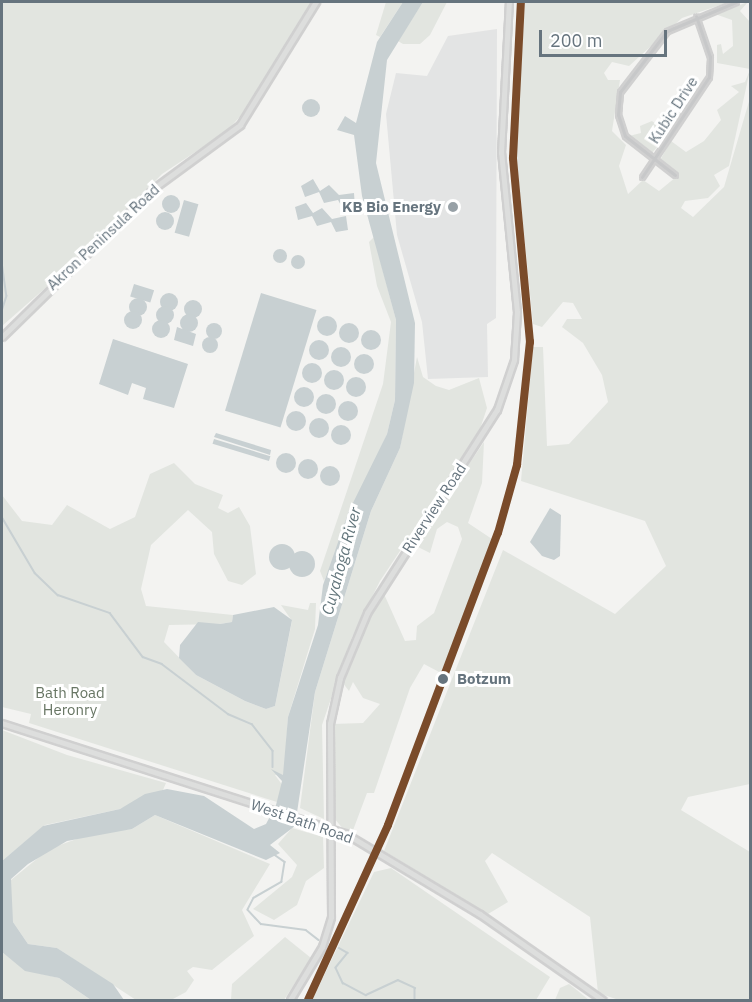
<!DOCTYPE html>
<html>
<head>
<meta charset="utf-8">
<style>
  body { margin:0 }
  #map { position:relative; width:752px; height:1002px; overflow:hidden; background:#f3f3f1; font-family:"IBM Plex Sans",sans-serif }
  div>[style] { position:absolute }
  .built>* { inset:0; background:#e3e4e4 }
  .green>* { inset:0; background:#e2e5e0 }
  .water>* { inset:0; background:#c8d0d2; transform-origin:0 0 }
  .round { border-radius:50% }
  .stream>* { height:1.5px; margin:-0.75px; padding:0 0.75px; transform-origin:0.75px; border-radius:0.75px; background:#c8d0d2 }
  .roads { filter:drop-shadow(2px 0 #d0d0d0) drop-shadow(-2px 0 #d0d0d0) drop-shadow(0 2px #d0d0d0) drop-shadow(0 -2px #d0d0d0) }
  .street>* { height:3px; margin:-1.5px; padding:0 1.5px; transform-origin:1.5px; border-radius:1.5px; background:#c7c8c9 }
  .secondary>* { height:4.5px; margin:-2.25px; padding:0 2.25px; transform-origin:2.25px; border-radius:2.25px; background:#dddedd }
  .rail-1>* { height:8px; margin:-4px; padding:0 4px; transform-origin:4px; border-radius:4px; background:#7a4b2a }
  .dots>* { width:16px; height:16px; translate:-50% -50%; box-sizing:border-box; border:3px solid #fff; border-radius:50% }
  span { translate:-50% -50%; white-space:nowrap; text-align:center; line-height:1.15; -webkit-text-stroke:6px #fff; paint-order:stroke }
  .street-label { font-size:15px; color:#66747e }
  .poi-label { font-size:15px; color:#66747e; font-weight:700 }
  .right { translate:-100% -50%; text-align:right }
  .stop-label { font-size:15px; color:#66747e; font-weight:700 }
  .left { translate:0 -50%; text-align:left }
  .park-label { font-size:15px; color:#687664 }
  .water-label { font-size:16px; color:#62757b; font-style:italic }
  .frame { position:absolute; inset:0; border:3px solid #66747e; pointer-events:none }
  .scale { position:absolute; left:539px; top:30px; width:128px; height:27px; box-sizing:border-box; border:3px solid #66747e; border-top:0; padding-left:8px; font-size:18px; line-height:21px; white-space:nowrap; color:#66747e; -webkit-text-stroke:4px #fff; paint-order:stroke }
</style>
</head>
<body>
<div id="map">
  <div class="built">
    <div style="clip-path:polygon(497px 29px,496px 318px,487px 324px,488px 377px,428px 379px,422px 322px,397px 235px,386px 114px,396px 73px,427px 76px,448px 36px)"></div>
  </div>
  <div class="green">
    <div style="clip-path:polygon(2px 2px,312px 2px,253px 102px,227px 131px,162px 174px,84px 254px,2px 326px)"></div>
    <div style="clip-path:polygon(386px 2px,403px 2px,380px 37px,376px 35px)"></div>
    <div style="clip-path:polygon(423px 2px,447px 2px,430px 35px,420px 44px,403px 44px,398px 41px)"></div>
    <div style="clip-path:polygon(525px 2px,729px 2px,682px 18px,629px 66px,612px 62px,604px 73px,608px 80px,620px 80px,612px 131px,626px 145px,619px 166px,628px 194px,643px 180px,659px 191px,676px 177px,660px 160px,671px 141px,686px 152px,704px 141px,721px 120px,717px 110px,739px 92px,731px 86px,745px 82px,750px 70px,729px 166px,714px 175px,720px 186px,708px 198px,685px 201px,681px 208px,693px 217px,724px 187px,750px 98px,750px 784px,688px 797px,681px 810px,750px 852px,749px 1000px,619px 1000px,598px 993px,590px 917px,492px 853px,485px 861px,508px 902px,488px 914px,384px 851px,503px 550px,615px 614px,666px 566px,645px 521px,521px 481px,533px 347px,543px 347px,547px 446px,569px 444px,608px 402px,602px 375px,583px 343px,562px 327px,567px 319px,582px 319px,573px 303px,563px 302px,542px 327px,533px 324px,516px 152px)"></div>
    <div style="clip-path:polygon(748px 2px,740px 11px,750px 22px,750px 69px,717px 63px,717px 45px,721px 44px,723px 54px,733px 46px,732px 20px,715px 14px)"></div>
    <div style="clip-path:polygon(652px 121px,669px 134px,651px 154px,629px 136px,641px 133px,640px 126px)"></div>
    <div style="clip-path:polygon(374px 237px,396px 320px,395px 400px,387px 434px,324px 581px,320px 571px,383px 384px,391px 322px,377px 286px,369px 242px)"></div>
    <div style="clip-path:polygon(417px 357px,423px 377px,436px 386px,449px 390px,479px 378px,487px 408px,479px 432px,380px 581px,352px 637px,322px 725px,324px 819px,300px 808px,315px 692px,371px 511px,400px 448px)"></div>
    <div style="clip-path:polygon(484px 442px,482px 483px,468px 523px,492px 539px,467px 608px,441px 673px,424px 664px,410px 688px,374px 793px,367px 793px,352px 833px,344px 830px,334px 818px,332px 724px,363px 723px,380px 704px,363px 698px,353px 682px,349px 691px,342px 682px,378px 598px,384px 594px,405px 641px,416px 640px,417px 626px,434px 613px,462px 539px,458px 527px,447px 522px,437px 529px,430px 553px,414px 545px)"></div>
    <div style="clip-path:polygon(174px 463px,195px 484px,223px 495px,218px 508px,228px 513px,239px 507px,250px 526px,256px 574px,242px 585px,228px 581px,214px 554px,212px 532px,188px 510px,151px 545px,141px 589px,146px 606px,233px 615px,232px 622px,220px 624px,169px 625px,164px 642px,196px 675px,245px 701px,266px 709px,275px 706px,292px 621px,281px 605px,308px 610px,310px 603px,316px 603px,315px 629px,288px 717px,284px 776px,275px 775px,283px 786px,277px 802px,29px 723px,31px 714px,2px 707px,2px 495px,22px 521px,52px 525px,67px 505px,110px 529px,135px 517px,150px 474px)"></div>
    <div style="clip-path:polygon(2px 730px,67px 755px,166px 783px,163px 790px,120px 809px,45px 825px,2px 861px)"></div>
    <div style="clip-path:polygon(155px 815px,270px 864px,242px 910px,254px 936px,212px 970px,193px 967px,187px 971px,194px 980px,186px 992px,171px 1000px,136px 1000px,57px 948px,28px 944px,13px 922px,8px 900px,11px 880px,49px 849px,93px 833px,132px 829px)"></div>
    <div style="clip-path:polygon(292px 828px,323px 837px,324px 868px,306px 881px,297px 905px,274px 920px,253px 909px,292px 877px,297px 865px,278px 844px)"></div>
    <div style="clip-path:polygon(391px 868px,550px 977px,536px 1000px,312px 1000px,374px 872px)"></div>
    <div style="clip-path:polygon(285px 937px,311px 958px,284px 1000px,231px 1000px,232px 984px)"></div>
    <div style="clip-path:polygon(2px 952px,25px 970px,59px 978px,91px 1000px,2px 1000px)"></div>
    <div style="clip-path:polygon(569px 984px,578px 991px,589px 1000px,555px 1000px,560px 988px)"></div>
  </div>
  <div class="water">
    <div style="clip-path:polygon(403px 2px,423px 2px,387px 60px,376px 163px,415px 323px,414px 383px,400px 448px,371px 511px,315px 692px,295px 826px,270px 845px,280px 853px,266px 860px,155px 815px,132px 829px,67px 841px,28px 864px,11px 879px,13px 922px,28px 944px,57px 948px,113px 984px,124px 1000px,91px 1000px,59px 978px,25px 971px,2px 952px,2px 861px,43px 826px,120px 809px,145px 794px,167px 789px,204px 796px,254px 829px,266px 824px,276px 805px,282px 781px,271px 769px,283px 775px,288px 717px,318px 625px,323px 585px,349px 511px,387px 434px,395px 400px,396px 320px,362px 196px,354px 135px,337px 130px,345px 116px,356px 123px,377px 42px)"></div>
    <div class="round" style="left:302px;top:99px;width:18px;height:18px"></div>
    <div style="clip-path:polygon(313px 179px,320px 191px,329px 185px,339px 195px,354px 193px,355px 207px,343px 209px,338px 200px,324px 203px,319px 192px,305px 197px,301px 186px)"></div>
    <div class="round" style="left:162px;top:195px;width:18px;height:18px"></div>
    <div style="left:184px;top:200px;width:15px;height:34px;rotate:16deg"></div>
    <div style="clip-path:polygon(306px 203px,313px 213px,322px 208px,332px 219px,346px 216px,348px 230px,336px 232px,331px 222px,317px 226px,312px 216px,298px 220px,295px 207px)"></div>
    <div class="round" style="left:156px;top:212px;width:18px;height:18px"></div>
    <div class="round" style="left:273px;top:249px;width:14px;height:14px"></div>
    <div class="round" style="left:291px;top:255px;width:14px;height:14px"></div>
    <div style="left:134px;top:284px;width:21px;height:13px;rotate:17deg"></div>
    <div class="round" style="left:160px;top:293px;width:18px;height:18px"></div>
    <div style="left:261px;top:293px;width:58px;height:123px;rotate:17deg"></div>
    <div class="round" style="left:129px;top:298px;width:18px;height:18px"></div>
    <div class="round" style="left:184px;top:300px;width:18px;height:18px"></div>
    <div class="round" style="left:156px;top:306px;width:18px;height:18px"></div>
    <div class="round" style="left:124px;top:311px;width:18px;height:18px"></div>
    <div class="round" style="left:180px;top:314px;width:18px;height:18px"></div>
    <div class="round" style="left:317px;top:316px;width:20px;height:20px"></div>
    <div class="round" style="left:152px;top:320px;width:18px;height:18px"></div>
    <div class="round" style="left:206px;top:323px;width:16px;height:16px"></div>
    <div class="round" style="left:339px;top:323px;width:20px;height:20px"></div>
    <div style="clip-path:polygon(177px 327px,196px 334px,193px 346px,174px 340px)"></div>
    <div class="round" style="left:361px;top:330px;width:20px;height:20px"></div>
    <div class="round" style="left:202px;top:337px;width:16px;height:16px"></div>
    <div style="clip-path:polygon(113px 339px,188px 364px,174px 408px,143px 399px,146px 388px,132px 383px,128px 395px,99px 384px)"></div>
    <div class="round" style="left:309px;top:340px;width:20px;height:20px"></div>
    <div class="round" style="left:331px;top:347px;width:20px;height:20px"></div>
    <div class="round" style="left:354px;top:354px;width:20px;height:20px"></div>
    <div class="round" style="left:302px;top:363px;width:20px;height:20px"></div>
    <div class="round" style="left:324px;top:370px;width:20px;height:20px"></div>
    <div class="round" style="left:346px;top:377px;width:20px;height:20px"></div>
    <div class="round" style="left:294px;top:387px;width:20px;height:20px"></div>
    <div class="round" style="left:316px;top:394px;width:20px;height:20px"></div>
    <div class="round" style="left:338px;top:401px;width:20px;height:20px"></div>
    <div class="round" style="left:286px;top:411px;width:20px;height:20px"></div>
    <div class="round" style="left:309px;top:418px;width:20px;height:20px"></div>
    <div class="round" style="left:331px;top:425px;width:20px;height:20px"></div>
    <div style="clip-path:polygon(216px 433px,271px 450px,270px 455px,214px 437px)"></div>
    <div style="left:214px;top:439px;width:59px;height:5px;rotate:17deg"></div>
    <div class="round" style="left:276px;top:453px;width:20px;height:20px"></div>
    <div class="round" style="left:298px;top:459px;width:20px;height:20px"></div>
    <div class="round" style="left:320px;top:466px;width:20px;height:20px"></div>
    <div style="clip-path:polygon(550px 508px,561px 515px,560px 556px,554px 560px,542px 556px,530px 542px)"></div>
    <div class="round" style="left:269px;top:544px;width:26px;height:26px"></div>
    <div class="round" style="left:289px;top:551px;width:26px;height:26px"></div>
    <div style="clip-path:polygon(274px 607px,292px 620px,275px 706px,266px 709px,245px 701px,196px 675px,179px 658px,180px 645px,198px 622px,220px 624px,232px 622px,233px 615px)"></div>
  </div>
  <div class="stream">
    <div style="left:2px;top:262px;width:34px;rotate:82deg"></div>
    <div style="left:7px;top:296px;width:16px;rotate:108deg"></div>
    <div style="left:2px;top:517px;width:65px;rotate:59.5deg"></div>
    <div style="left:35px;top:573px;width:32px;rotate:44deg"></div>
    <div style="left:58px;top:595px;width:55px;rotate:19.1deg"></div>
    <div style="left:110px;top:613px;width:55px;rotate:53.1deg"></div>
    <div style="left:143px;top:657px;width:20px;rotate:20deg"></div>
    <div style="left:162px;top:664px;width:83px;rotate:37.1deg"></div>
    <div style="left:228px;top:714px;width:26px;rotate:23deg"></div>
    <div style="left:252px;top:724px;width:34px;rotate:52deg"></div>
    <div style="left:273px;top:751px;width:16px;rotate:90deg"></div>
    <div style="left:275px;top:855px;width:12px;rotate:35deg"></div>
    <div style="left:285px;top:862px;width:20px;rotate:99deg"></div>
    <div style="left:282px;top:882px;width:32px;rotate:150deg"></div>
    <div style="left:254px;top:898px;width:13px;rotate:117deg"></div>
    <div style="left:248px;top:910px;width:19px;rotate:47deg"></div>
    <div style="left:261px;top:924px;width:45px;rotate:7.6deg"></div>
    <div style="left:306px;top:930px;width:16px;rotate:38deg"></div>
    <div style="left:339px;top:948px;width:10px;rotate:29deg"></div>
    <div style="left:348px;top:953px;width:19px;rotate:129deg"></div>
    <div style="left:336px;top:968px;width:17px;rotate:65deg"></div>
    <div style="left:343px;top:983px;width:26px;rotate:28deg"></div>
    <div style="left:366px;top:995px;width:35px;rotate:-25deg"></div>
    <div style="left:398px;top:980px;width:19px;rotate:25deg"></div>
    <div style="left:415px;top:988px;width:12px;rotate:90deg"></div>
  </div>
  <div class="roads">
    <div class="street">
      <div style="left:675px;top:175px;width:63px;rotate:-142deg"></div>
      <div style="left:625px;top:136px;width:22px;rotate:-108deg"></div>
      <div style="left:618px;top:115px;width:23px;rotate:-85deg"></div>
      <div style="left:620px;top:92px;width:77px;rotate:-52.4deg"></div>
      <div style="left:667px;top:31px;width:75px;rotate:-22.8deg"></div>
      <div style="left:642px;top:177px;width:120px;rotate:-56.2deg"></div>
      <div style="left:709px;top:77px;width:20px;rotate:-87deg"></div>
      <div style="left:710px;top:57px;width:43px;rotate:-108.9deg"></div>
    </div>
    <div class="secondary">
      <div style="left:2px;top:337px;width:211px;rotate:-44.4deg"></div>
      <div style="left:153px;top:189px;width:108px;rotate:-36.3deg"></div>
      <div style="left:240px;top:125px;width:145px;rotate:-58.3deg"></div>
      <div style="left:2px;top:723px;width:360px;rotate:17.8deg"></div>
      <div style="left:345px;top:833px;width:157px;rotate:31deg"></div>
      <div style="left:480px;top:914px;width:150px;rotate:35deg"></div>
      <div style="left:290px;top:1000px;width:62px;rotate:-58.9deg"></div>
      <div style="left:322px;top:947px;width:31px;rotate:-73deg"></div>
      <div style="left:331px;top:917px;width:193px;rotate:-90.3deg"></div>
      <div style="left:330px;top:724px;width:47px;rotate:-77.7deg"></div>
      <div style="left:340px;top:678px;width:70px;rotate:-67.4deg"></div>
      <div style="left:367px;top:613px;width:241px;rotate:-57.4deg"></div>
      <div style="left:497px;top:410px;width:53px;rotate:-71.2deg"></div>
      <div style="left:514px;top:360px;width:48px;rotate:-86.4deg"></div>
      <div style="left:517px;top:312px;width:160px;rotate:-95.7deg"></div>
      <div style="left:501px;top:153px;width:151px;rotate:-87deg"></div>
    </div>
  </div>
  <div class="rail-1">
    <div style="left:308px;top:1000px;width:192px;rotate:-65.4deg"></div>
    <div style="left:388px;top:825px;width:312px;rotate:-69.4deg"></div>
    <div style="left:498px;top:533px;width:71px;rotate:-74.4deg"></div>
    <div style="left:517px;top:465px;width:124px;rotate:-84deg"></div>
    <div style="left:530px;top:342px;width:185px;rotate:-95.3deg"></div>
    <div style="left:513px;top:158px;width:156px;rotate:-87.1deg"></div>
  </div>
  <div class="dots">
    <div style="left:453px;top:207px;background:#97a0a6"></div>
    <div style="left:443px;top:679px;background:#66747e"></div>
  </div>
  <div class="street-label">
    <span style="left:673px;top:110px;rotate:-57deg">Kubic Drive</span>
    <span style="left:103px;top:237px;rotate:-43deg">Akron Peninsula Road</span>
    <span style="left:434px;top:508px;rotate:-57deg">Riverview Road</span>
    <span style="left:302px;top:821px;rotate:19deg">West Bath Road</span>
  </div>
  <div class="poi-label">
    <span class="right" style="left:441px;top:207px">KB Bio Energy</span>
  </div>
  <div class="stop-label">
    <span class="left" style="left:457px;top:679px">Botzum</span>
  </div>
  <div class="park-label">
    <span style="left:70px;top:701px">Bath Road<br>Heronry</span>
  </div>
  <div class="water-label">
    <span style="left:341px;top:561px;rotate:-75deg">Cuyahoga River</span>
  </div>
  <div class="frame"></div>
  <div class="scale">200 m</div>
</div>
</body>
</html>
